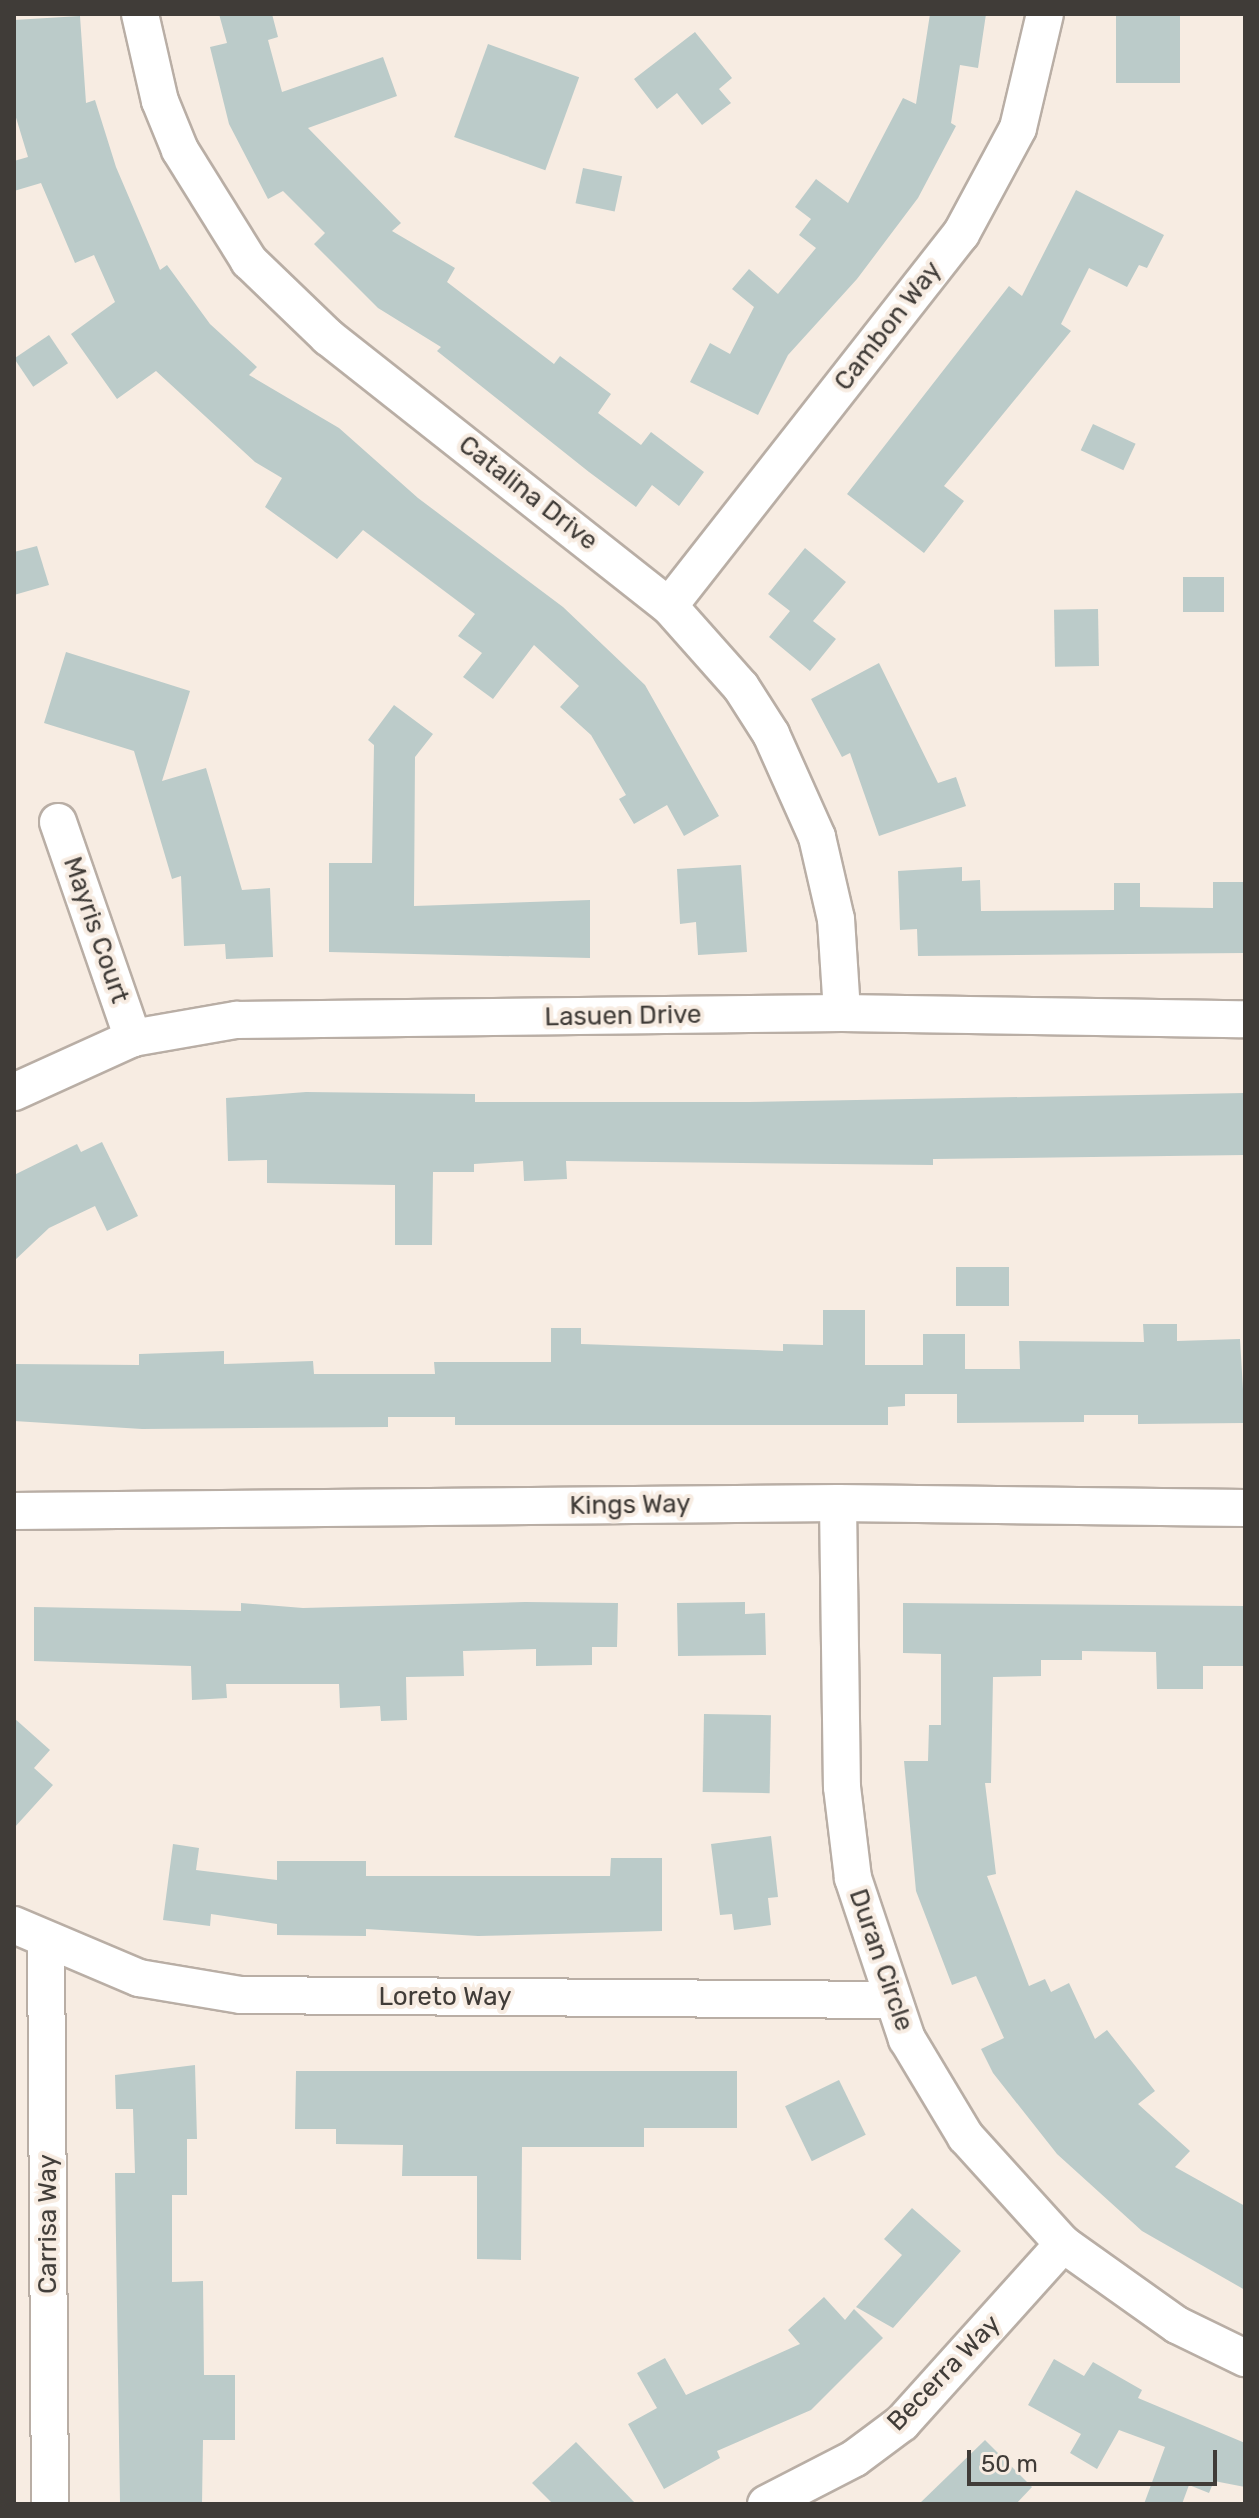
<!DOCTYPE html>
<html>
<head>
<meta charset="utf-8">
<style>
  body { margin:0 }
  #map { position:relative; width:1259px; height:2518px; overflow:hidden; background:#f7ece2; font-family:Rubik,sans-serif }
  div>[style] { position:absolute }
  .building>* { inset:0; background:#bbcbc9; transform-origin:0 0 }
  .roads { filter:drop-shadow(2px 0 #b9aea5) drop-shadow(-2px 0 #b9aea5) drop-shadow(0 2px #b9aea5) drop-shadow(0 -2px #b9aea5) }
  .minor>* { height:36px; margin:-18px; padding:0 18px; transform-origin:18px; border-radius:18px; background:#fff }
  span { translate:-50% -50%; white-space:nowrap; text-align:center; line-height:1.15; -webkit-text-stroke:8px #f7ece2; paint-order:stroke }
  .street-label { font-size:26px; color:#403c38 }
  .frame { position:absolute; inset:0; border:16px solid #403c38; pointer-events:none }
  .scale { position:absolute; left:967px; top:2450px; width:250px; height:36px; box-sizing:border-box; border:4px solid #403c38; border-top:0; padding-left:10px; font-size:24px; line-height:28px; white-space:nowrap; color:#403c38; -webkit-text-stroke:6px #f7ece2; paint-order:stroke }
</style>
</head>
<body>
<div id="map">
  <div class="building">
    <div style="clip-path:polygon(219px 14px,272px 14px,278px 37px,268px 40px,282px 92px,383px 57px,397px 96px,308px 128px,401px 223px,392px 231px,455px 268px,447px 282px,554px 364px,560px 356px,611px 394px,598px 413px,641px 445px,651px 432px,704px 472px,679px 506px,652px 485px,636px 507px,589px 472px,437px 351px,441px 347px,378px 308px,314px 244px,325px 233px,283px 191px,268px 199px,229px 124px,210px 47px,227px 43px)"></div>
    <div style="clip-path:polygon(930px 14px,986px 14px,978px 68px,960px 65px,951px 123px,956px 126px,918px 198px,857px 279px,788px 355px,758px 415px,690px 382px,710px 343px,730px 354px,754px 307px,732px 289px,749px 269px,778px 294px,816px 248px,799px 235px,811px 219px,795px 207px,816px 179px,848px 203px,903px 98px,916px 104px)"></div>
    <div style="left:1116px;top:14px;width:64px;height:69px"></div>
    <div style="clip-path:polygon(80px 16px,86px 103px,95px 100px,116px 167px,160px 270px,167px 265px,210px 324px,257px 367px,249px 375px,339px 428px,418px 498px,563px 607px,645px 685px,719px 816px,684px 836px,667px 805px,634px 824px,619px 799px,626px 795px,591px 735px,560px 707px,579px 686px,534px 645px,493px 699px,463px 677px,482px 653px,458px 636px,475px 614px,363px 530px,337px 559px,265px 507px,282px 478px,255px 462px,156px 371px,117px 399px,71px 334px,115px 302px,94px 255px,75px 263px,41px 183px,14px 191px,14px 161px,28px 157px,14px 111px,14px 20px)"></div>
    <div style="clip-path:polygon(695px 32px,732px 78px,719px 89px,731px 103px,702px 125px,677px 93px,657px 109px,634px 79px)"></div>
    <div style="left:488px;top:44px;width:97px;height:99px;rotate:20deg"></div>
    <div style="left:583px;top:168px;width:40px;height:36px;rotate:12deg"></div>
    <div style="clip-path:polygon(1076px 190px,1164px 235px,1147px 268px,1139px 265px,1127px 287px,1089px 268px,1061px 324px,1071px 331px,944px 486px,964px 501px,924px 553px,847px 494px,1009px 286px,1022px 296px)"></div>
    <div style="left:49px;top:335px;width:34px;height:42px;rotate:56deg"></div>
    <div style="left:1093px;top:424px;width:47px;height:29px;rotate:25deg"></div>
    <div style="clip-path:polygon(37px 546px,49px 585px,14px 595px,14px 552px)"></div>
    <div style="clip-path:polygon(805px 548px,846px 582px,813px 621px,836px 639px,810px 671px,769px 637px,790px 611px,768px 594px)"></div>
    <div style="left:1183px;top:577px;width:41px;height:35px"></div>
    <div style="left:1098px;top:609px;width:57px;height:44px;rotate:89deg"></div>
    <div style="clip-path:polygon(66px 652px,190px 691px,162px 781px,206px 768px,242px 890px,270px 888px,273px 957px,226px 959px,225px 944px,184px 946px,181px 876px,172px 879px,134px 751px,44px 723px)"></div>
    <div style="clip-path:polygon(879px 663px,938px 783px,956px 777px,966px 806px,879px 836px,850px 753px,842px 757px,811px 699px)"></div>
    <div style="clip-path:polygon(394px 705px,433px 734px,415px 757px,414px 906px,590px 900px,590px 958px,329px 952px,329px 863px,372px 863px,374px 745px,368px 740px)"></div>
    <div style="clip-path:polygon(741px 865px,747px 952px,698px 955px,696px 922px,680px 924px,677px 869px)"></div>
    <div style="clip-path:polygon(962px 867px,962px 881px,980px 880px,981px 911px,1114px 910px,1114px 883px,1140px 883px,1140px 907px,1213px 908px,1213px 882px,1245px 882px,1245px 953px,918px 956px,917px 929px,900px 930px,898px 871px)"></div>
    <div style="clip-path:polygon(306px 1092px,475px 1094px,475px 1102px,749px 1102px,1245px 1093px,1245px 1155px,933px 1159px,933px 1165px,566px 1161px,567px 1179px,524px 1181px,523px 1161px,474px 1164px,474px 1172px,433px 1172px,432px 1245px,395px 1245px,395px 1185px,267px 1183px,267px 1160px,228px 1161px,226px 1098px)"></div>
    <div style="clip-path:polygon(102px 1142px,138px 1216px,107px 1231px,95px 1206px,49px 1228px,14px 1261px,14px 1175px,77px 1144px,81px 1152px)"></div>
    <div style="left:956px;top:1267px;width:53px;height:39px"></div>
    <div style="clip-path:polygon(823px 1310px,865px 1310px,865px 1365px,923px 1365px,923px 1334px,965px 1334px,965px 1369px,1020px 1369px,1019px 1341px,1144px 1342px,1143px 1324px,1177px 1324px,1177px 1341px,1240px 1339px,1245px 1423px,1138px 1424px,1138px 1415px,1084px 1415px,1084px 1422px,957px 1423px,957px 1394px,905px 1394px,905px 1406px,888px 1407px,888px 1425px,455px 1425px,455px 1417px,388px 1417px,388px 1427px,142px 1429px,14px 1421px,14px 1364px,139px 1365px,139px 1354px,224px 1351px,224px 1364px,313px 1361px,314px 1374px,435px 1374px,434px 1362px,551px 1362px,551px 1328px,581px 1328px,581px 1344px,783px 1351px,783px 1344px,823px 1345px)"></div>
    <div style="clip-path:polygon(525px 1602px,618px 1603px,617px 1647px,592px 1647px,592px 1665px,536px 1666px,536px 1649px,463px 1651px,464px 1676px,406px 1677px,407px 1720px,381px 1721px,380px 1706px,340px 1708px,339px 1684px,226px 1684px,227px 1698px,192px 1700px,191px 1666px,34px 1661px,34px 1607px,241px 1611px,241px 1603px,303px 1608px)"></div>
    <div style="clip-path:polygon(745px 1602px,745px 1614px,765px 1613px,766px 1655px,678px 1656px,677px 1603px)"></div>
    <div style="clip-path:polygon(903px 1603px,1245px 1606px,1245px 1666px,1203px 1666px,1203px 1689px,1157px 1689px,1156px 1652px,1082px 1651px,1082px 1660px,1041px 1660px,1041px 1676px,993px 1677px,991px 1783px,985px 1783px,996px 1874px,987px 1876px,1029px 1986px,1045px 1979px,1051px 1992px,1069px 1983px,1095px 2039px,1107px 2030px,1155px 2091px,1138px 2104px,1190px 2151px,1175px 2167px,1245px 2206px,1245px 2290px,1142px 2231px,1057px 2154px,993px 2073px,981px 2049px,1004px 2038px,976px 1976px,952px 1985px,916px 1891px,904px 1761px,928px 1761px,929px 1725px,941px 1725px,941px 1654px,903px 1653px)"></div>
    <div style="left:704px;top:1714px;width:67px;height:78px;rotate:1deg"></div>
    <div style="clip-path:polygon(14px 1718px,50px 1750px,34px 1768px,53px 1785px,14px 1828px)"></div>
    <div style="clip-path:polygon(771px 1836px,778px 1897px,768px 1898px,771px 1925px,734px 1930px,732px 1914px,720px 1915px,711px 1844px)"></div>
    <div style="clip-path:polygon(173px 1844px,199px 1848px,196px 1870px,277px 1880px,277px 1861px,366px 1861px,366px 1876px,610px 1876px,611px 1858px,662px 1858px,662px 1931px,478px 1936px,366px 1929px,366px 1936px,277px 1935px,277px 1924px,211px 1914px,210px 1926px,163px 1920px)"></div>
    <div style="clip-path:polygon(195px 2065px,197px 2139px,187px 2139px,187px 2195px,172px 2195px,172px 2282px,203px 2281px,204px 2375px,235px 2375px,235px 2440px,203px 2440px,202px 2504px,120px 2504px,115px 2173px,135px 2173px,133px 2109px,116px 2109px,115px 2075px)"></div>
    <div style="clip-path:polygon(296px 2071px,737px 2071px,737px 2128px,644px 2128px,644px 2147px,522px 2147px,521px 2260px,477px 2259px,477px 2176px,402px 2176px,403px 2145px,336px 2144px,336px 2129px,295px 2129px)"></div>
    <div style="left:839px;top:2080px;width:61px;height:60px;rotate:64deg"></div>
    <div style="clip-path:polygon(912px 2208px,961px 2251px,893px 2328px,856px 2307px,902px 2255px,884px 2239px)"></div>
    <div style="clip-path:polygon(824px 2297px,845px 2320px,854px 2309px,883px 2338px,811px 2410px,717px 2451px,720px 2458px,664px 2489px,628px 2424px,657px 2408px,637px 2373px,665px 2358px,686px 2395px,800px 2344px,788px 2330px)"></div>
    <div style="clip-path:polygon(1054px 2359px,1084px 2376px,1093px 2362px,1142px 2390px,1138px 2398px,1245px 2443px,1245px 2487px,1214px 2481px,1209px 2493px,1189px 2485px,1182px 2504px,1144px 2504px,1165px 2447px,1119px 2430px,1097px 2469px,1070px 2453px,1081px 2434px,1028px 2405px)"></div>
    <div style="clip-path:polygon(985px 2440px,1032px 2487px,1016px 2504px,919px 2504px)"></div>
    <div style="clip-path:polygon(576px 2442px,636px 2504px,553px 2504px,532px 2483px)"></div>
  </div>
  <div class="roads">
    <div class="minor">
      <div style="left:140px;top:14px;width:89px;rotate:77.1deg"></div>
      <div style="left:160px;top:101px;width:53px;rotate:67.8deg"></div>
      <div style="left:180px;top:150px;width:131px;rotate:58.1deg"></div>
      <div style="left:249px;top:261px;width:110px;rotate:43.9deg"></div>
      <div style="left:328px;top:337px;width:434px;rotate:38.3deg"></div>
      <div style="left:669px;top:606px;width:108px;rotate:48.4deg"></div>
      <div style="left:741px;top:687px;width:56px;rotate:57.4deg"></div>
      <div style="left:771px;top:734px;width:113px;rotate:65.9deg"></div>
      <div style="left:817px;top:837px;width:84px;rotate:77deg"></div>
      <div style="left:836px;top:919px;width:94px;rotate:86.3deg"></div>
      <div style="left:669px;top:606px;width:473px;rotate:-51.9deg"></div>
      <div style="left:961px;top:234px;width:120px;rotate:-61.7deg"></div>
      <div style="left:1018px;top:128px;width:117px;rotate:-76.7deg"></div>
      <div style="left:58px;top:822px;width:229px;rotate:70.9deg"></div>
      <div style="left:14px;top:1092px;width:131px;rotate:-24.4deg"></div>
      <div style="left:133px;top:1038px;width:105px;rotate:-9.9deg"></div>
      <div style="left:236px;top:1020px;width:606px;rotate:-0.66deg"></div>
      <div style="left:842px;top:1013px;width:403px;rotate:0.9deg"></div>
      <div style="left:838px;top:1503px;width:284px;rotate:89.2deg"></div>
      <div style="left:842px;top:1787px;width:92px;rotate:83.1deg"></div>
      <div style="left:853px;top:1878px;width:170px;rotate:71.5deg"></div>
      <div style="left:907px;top:2039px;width:114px;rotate:59deg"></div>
      <div style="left:966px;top:2137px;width:144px;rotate:47.8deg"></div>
      <div style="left:1063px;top:2244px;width:140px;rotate:35.4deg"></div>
      <div style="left:1177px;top:2325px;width:76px;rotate:25.9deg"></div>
      <div style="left:14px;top:1511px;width:824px;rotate:-0.56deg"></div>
      <div style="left:838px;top:1503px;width:407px;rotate:0.7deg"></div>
      <div style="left:14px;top:1925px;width:136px;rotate:23deg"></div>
      <div style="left:139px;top:1978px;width:103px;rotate:9.5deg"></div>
      <div style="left:241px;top:1995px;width:648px;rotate:0.44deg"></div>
      <div style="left:46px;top:1943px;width:561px;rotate:89.59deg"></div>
      <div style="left:766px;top:2504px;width:100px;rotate:-27.3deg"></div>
      <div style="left:855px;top:2458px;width:59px;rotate:-36.7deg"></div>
      <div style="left:902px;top:2423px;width:241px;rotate:-48deg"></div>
    </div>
  </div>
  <div class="street-label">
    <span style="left:888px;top:326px;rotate:-52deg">Cambon Way</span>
    <span style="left:528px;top:493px;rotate:38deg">Catalina Drive</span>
    <span style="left:96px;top:930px;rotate:71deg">Mayris Court</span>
    <span style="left:623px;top:1016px;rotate:-1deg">Lasuen Drive</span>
    <span style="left:630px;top:1505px;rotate:-1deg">Kings Way</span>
    <span style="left:881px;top:1960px;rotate:71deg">Duran Circle</span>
    <span style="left:445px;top:1997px">Loreto Way</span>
    <span style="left:48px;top:2224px;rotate:-90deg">Carrisa Way</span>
    <span style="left:944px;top:2373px;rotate:-46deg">Becerra Way</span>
  </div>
  <div class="frame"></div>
  <div class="scale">50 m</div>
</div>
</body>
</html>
